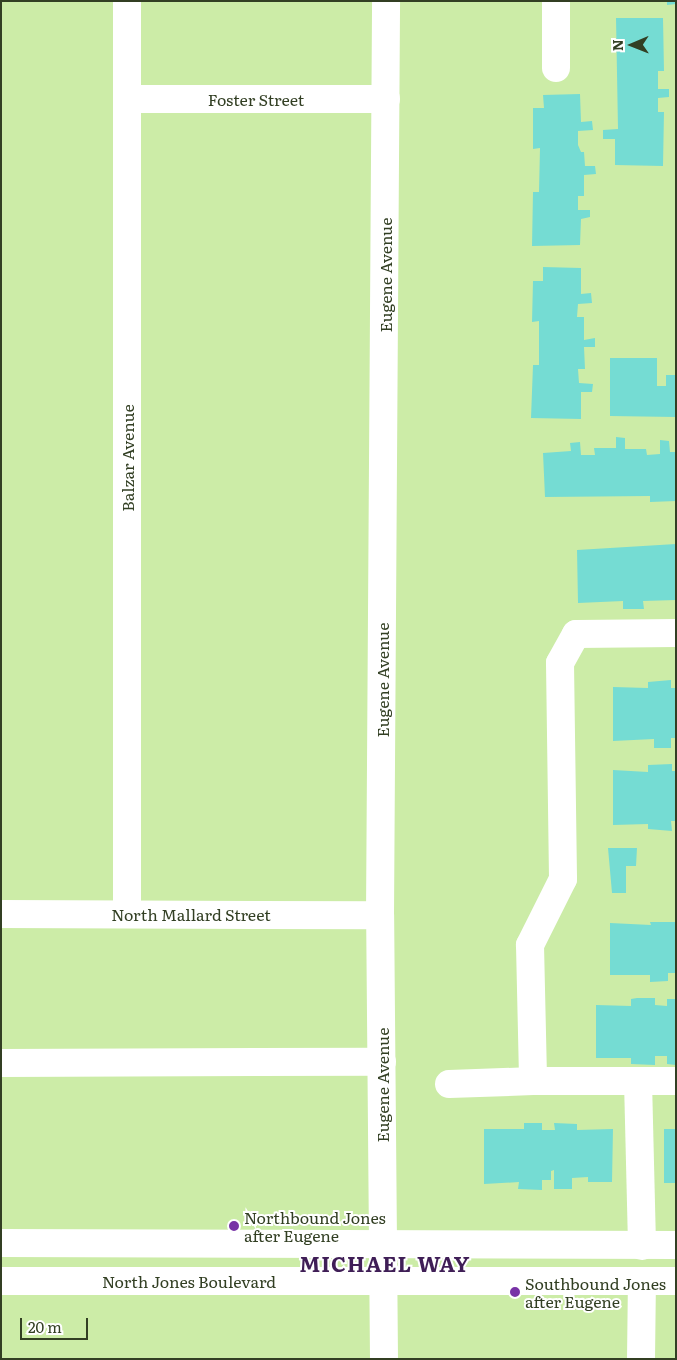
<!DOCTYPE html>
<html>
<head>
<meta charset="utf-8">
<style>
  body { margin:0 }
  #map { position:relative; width:677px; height:1360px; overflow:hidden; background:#cceca7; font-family:Literata,serif }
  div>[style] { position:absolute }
  .building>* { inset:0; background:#75dcd3; transform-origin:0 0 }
  .minor>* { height:28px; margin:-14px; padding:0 14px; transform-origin:14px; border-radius:14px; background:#fff }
  .major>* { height:28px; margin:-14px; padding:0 14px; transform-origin:14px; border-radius:14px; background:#fff }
  .dots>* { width:14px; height:14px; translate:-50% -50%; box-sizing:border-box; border:2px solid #fff; border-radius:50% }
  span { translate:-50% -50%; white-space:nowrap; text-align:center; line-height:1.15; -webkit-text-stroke:4px #fff; paint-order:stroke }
  .street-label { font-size:16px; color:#323f23 }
  .poi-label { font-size:16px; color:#323f23 }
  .left { translate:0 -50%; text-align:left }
  .district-label { font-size:21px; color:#3f1e56; font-weight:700; letter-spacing:1px }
  .frame { position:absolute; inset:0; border:2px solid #323f23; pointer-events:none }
  .north { position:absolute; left:607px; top:20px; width:50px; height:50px; -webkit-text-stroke:4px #fff; paint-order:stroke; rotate:269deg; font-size:14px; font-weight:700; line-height:20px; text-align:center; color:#323f23 }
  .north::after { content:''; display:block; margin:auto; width:18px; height:22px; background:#323f23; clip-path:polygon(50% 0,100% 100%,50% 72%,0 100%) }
  .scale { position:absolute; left:20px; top:1318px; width:68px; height:22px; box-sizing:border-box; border:2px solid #323f23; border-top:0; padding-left:6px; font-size:15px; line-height:18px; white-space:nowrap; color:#323f23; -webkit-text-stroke:4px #fff; paint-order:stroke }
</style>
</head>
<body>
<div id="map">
  <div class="building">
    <div style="clip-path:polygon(667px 1px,676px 1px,676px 4px,667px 5px)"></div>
    <div style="clip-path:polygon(616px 18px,663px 18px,664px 71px,658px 71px,658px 89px,669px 89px,669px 97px,658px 98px,658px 112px,664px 112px,663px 166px,615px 165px,615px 139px,603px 139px,603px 130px,618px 129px)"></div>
    <div style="clip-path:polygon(580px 94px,581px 122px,592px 121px,593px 130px,578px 131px,578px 145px,581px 152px,584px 152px,585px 166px,595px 166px,596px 174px,584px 175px,584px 196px,578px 196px,578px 210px,590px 210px,590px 217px,581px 219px,580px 245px,532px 246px,533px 192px,539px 192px,540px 148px,533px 149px,533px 108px,544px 108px,543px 95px)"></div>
    <div style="clip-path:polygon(543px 267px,581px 268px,581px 294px,591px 293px,592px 303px,578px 304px,577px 317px,584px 317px,584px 340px,595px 338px,595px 347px,584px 347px,585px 369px,578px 369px,579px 383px,593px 384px,592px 392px,581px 392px,581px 419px,531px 418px,533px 365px,539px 365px,539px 321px,532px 322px,533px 281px,543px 281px)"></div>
    <div style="clip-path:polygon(610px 358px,657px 358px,657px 386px,666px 386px,666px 375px,675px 375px,676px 417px,610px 416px)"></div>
    <div style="clip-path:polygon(616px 437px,625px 438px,625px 449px,646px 449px,647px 455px,660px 454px,660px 440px,669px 441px,670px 452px,676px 452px,676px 501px,650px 502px,650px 496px,545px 497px,543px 453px,571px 451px,570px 443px,580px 442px,581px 455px,595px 455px,594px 448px,616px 448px)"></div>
    <div style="clip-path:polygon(676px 544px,676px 600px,643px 601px,644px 609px,623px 609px,623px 601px,578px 603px,577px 550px)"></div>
    <div style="clip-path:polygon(671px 680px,671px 688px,676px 688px,676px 738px,671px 738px,671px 748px,654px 748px,654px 739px,613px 741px,613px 687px,648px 688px,648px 682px)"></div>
    <div style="clip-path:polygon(672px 764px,672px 771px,676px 771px,676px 821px,671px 821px,672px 831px,648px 829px,648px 824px,613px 825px,613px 770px,648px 772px,648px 765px)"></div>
    <div style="clip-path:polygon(608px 848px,637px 848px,636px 866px,626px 866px,626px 893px,612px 893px)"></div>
    <div style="clip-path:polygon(650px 922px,676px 922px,676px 973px,668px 973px,668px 981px,650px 982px,650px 975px,610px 975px,610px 923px,651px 925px)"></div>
    <div style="clip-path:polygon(637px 998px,655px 998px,655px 1005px,667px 1006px,667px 999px,676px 999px,676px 1065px,667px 1064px,667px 1056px,655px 1056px,655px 1065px,631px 1064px,631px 1058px,596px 1058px,596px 1005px,631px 1006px,631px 999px)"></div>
    <div style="clip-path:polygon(524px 1123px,542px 1123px,542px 1130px,555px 1130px,554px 1123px,577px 1124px,577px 1130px,613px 1129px,612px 1182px,588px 1182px,588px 1177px,572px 1178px,572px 1189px,554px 1189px,554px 1170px,551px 1171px,551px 1180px,542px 1180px,542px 1190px,518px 1189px,519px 1182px,484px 1184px,484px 1129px,524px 1129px)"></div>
    <div style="left:664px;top:1129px;width:12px;height:54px"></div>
  </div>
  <div class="minor">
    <div style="left:556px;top:68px;width:67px;rotate:-90deg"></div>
    <div style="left:127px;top:99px;width:259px"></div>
    <div style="left:676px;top:633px;width:100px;rotate:179.4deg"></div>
    <div style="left:576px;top:634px;width:33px;rotate:119deg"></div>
    <div style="left:560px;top:663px;width:216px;rotate:89.2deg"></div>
    <div style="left:563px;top:879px;width:74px;rotate:116.6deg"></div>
    <div style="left:530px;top:945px;width:136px;rotate:88.7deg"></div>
    <div style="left:533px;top:1081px;width:143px"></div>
    <div style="left:1px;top:914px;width:379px;rotate:0.2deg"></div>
    <div style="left:127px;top:914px;width:913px;rotate:-90deg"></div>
    <div style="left:1px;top:1063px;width:381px;rotate:-0.2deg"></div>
    <div style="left:638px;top:1081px;width:165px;rotate:88.6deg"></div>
    <div style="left:449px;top:1084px;width:84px;rotate:-2deg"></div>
    <div style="left:384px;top:1359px;width:444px;rotate:-90.5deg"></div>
    <div style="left:380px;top:915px;width:914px;rotate:-89.62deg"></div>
    <div style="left:641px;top:1359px;width:78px;rotate:-89.3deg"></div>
  </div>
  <div class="major">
    <div style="left:1px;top:1243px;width:675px;rotate:0.17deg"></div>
    <div style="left:1px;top:1281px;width:675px"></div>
  </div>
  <div class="dots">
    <div style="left:234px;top:1226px;background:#7832a6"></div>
    <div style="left:515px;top:1292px;background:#7832a6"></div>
  </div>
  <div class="street-label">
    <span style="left:256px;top:99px">Foster Street</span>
    <span style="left:385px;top:275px;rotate:-90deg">Eugene Avenue</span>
    <span style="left:127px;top:458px;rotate:-90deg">Balzar Avenue</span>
    <span style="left:382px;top:680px;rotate:-90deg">Eugene Avenue</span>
    <span style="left:191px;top:914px">North Mallard Street</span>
    <span style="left:382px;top:1085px;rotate:-90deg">Eugene Avenue</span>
    <span style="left:189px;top:1281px">North Jones Boulevard</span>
  </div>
  <div class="poi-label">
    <span class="left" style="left:244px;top:1226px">Northbound Jones<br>after Eugene</span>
    <span class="left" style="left:525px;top:1292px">Southbound Jones<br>after Eugene</span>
  </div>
  <div class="district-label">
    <span style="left:385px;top:1263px">MICHAEL WAY</span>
  </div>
  <div class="frame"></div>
  <div class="north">N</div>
  <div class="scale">20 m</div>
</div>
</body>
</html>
